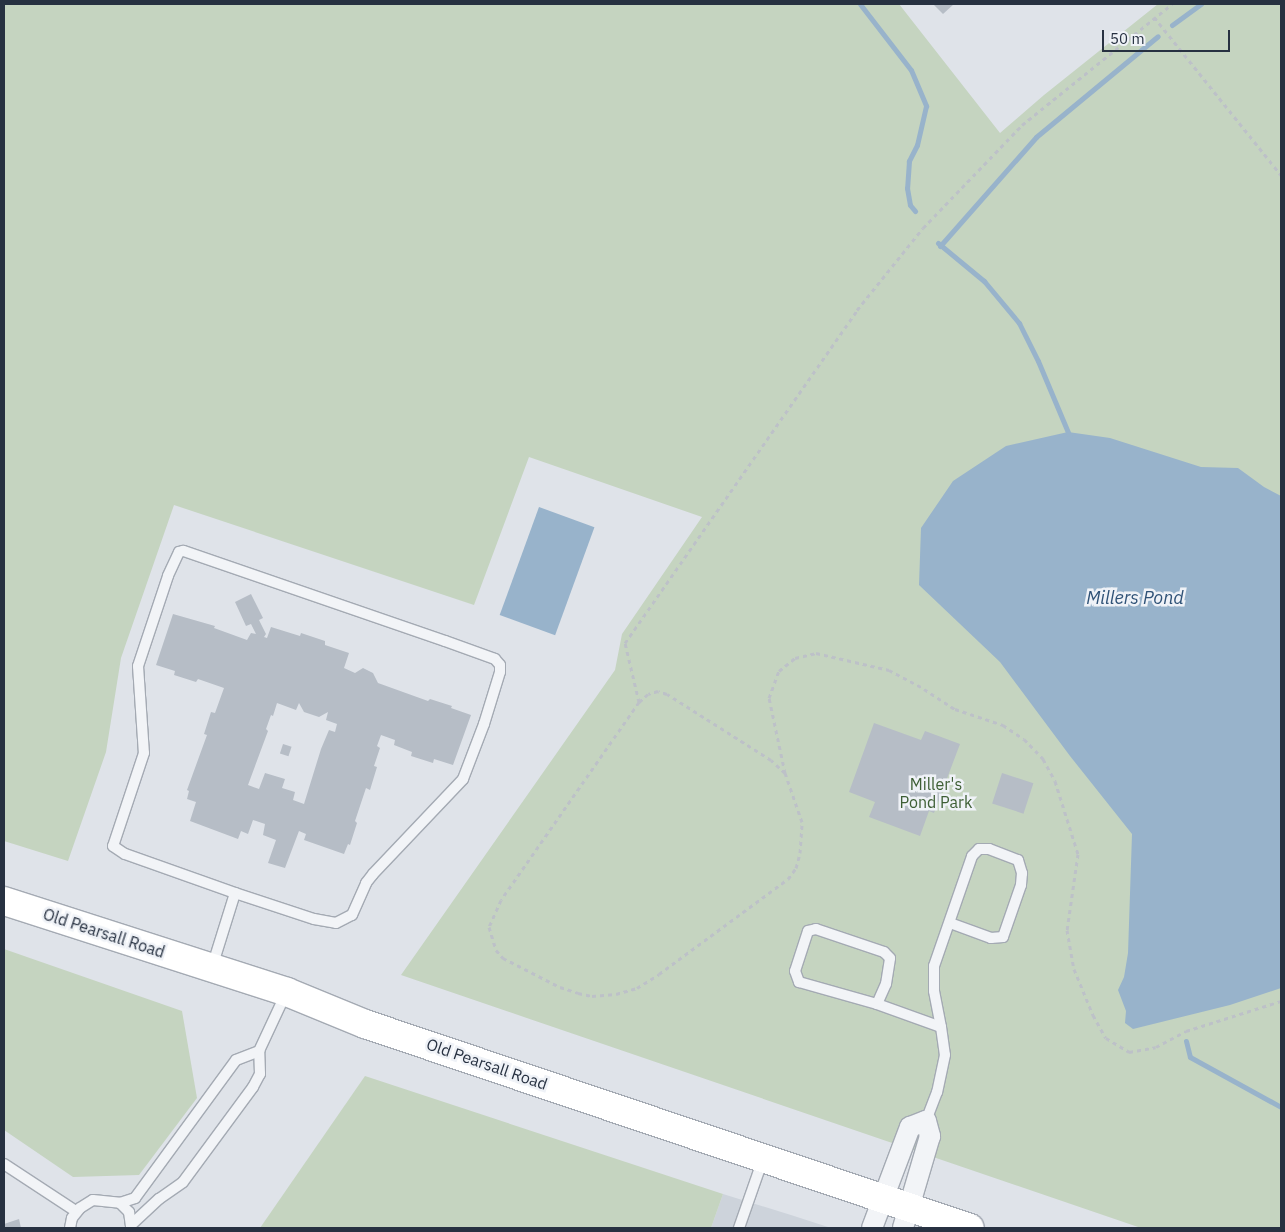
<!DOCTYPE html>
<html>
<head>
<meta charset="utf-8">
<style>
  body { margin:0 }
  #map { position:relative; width:1285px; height:1232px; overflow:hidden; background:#dfe3e9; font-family:"IBM Plex Sans",sans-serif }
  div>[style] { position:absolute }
  .built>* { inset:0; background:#cdd3db }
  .green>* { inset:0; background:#c5d4c0 }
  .water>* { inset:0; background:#98b3cb; transform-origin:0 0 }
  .stream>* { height:5px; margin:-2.5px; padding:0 2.5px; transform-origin:2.5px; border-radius:2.5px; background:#98b3cb }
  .building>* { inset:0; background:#b6bdc6; transform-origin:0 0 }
  .path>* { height:3px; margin-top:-1.5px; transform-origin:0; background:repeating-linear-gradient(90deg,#bdc1c8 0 4px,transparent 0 8px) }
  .roads { filter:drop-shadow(1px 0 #a4aab3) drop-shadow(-1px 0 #a4aab3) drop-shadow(0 1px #a4aab3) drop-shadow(0 -1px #a4aab3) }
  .service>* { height:10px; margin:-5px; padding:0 5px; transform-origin:5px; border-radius:5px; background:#f2f4f7 }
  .minor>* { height:20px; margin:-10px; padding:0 10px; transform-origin:10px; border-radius:10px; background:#f2f4f7 }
  .secondary>* { height:28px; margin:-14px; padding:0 14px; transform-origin:14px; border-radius:14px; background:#fff }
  span { translate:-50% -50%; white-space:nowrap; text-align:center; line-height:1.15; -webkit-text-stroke:5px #eff2f7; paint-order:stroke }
  .park-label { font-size:16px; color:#3d5e34 }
  .street-label { font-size:16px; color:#273141 }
  .water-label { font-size:18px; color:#2f5277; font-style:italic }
  .frame { position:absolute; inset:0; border:5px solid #273141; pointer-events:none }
  .scale { position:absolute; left:1102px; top:30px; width:128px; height:22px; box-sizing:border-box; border:2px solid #273141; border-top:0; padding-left:6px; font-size:15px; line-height:18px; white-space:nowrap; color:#273141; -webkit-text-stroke:4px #eff2f7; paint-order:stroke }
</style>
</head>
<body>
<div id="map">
  <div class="built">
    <div style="clip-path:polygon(723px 1194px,794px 1216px,831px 1228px,711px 1228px)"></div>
  </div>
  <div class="green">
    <div style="clip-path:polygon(4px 4px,899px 4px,1000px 133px,1044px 95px,1158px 4px,1281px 4px,1281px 1228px,1141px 1228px,401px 975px,615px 670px,622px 634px,702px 517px,529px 457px,474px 605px,174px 505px,121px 658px,106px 752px,68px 861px,4px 841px)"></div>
    <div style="clip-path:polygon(4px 949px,182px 1011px,197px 1098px,139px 1175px,73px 1177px,4px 1130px)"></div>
    <div style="clip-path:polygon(365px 1076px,723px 1194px,711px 1228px,260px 1228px)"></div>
  </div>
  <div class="water">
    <div style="clip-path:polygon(1068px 432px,1110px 438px,1201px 467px,1238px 468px,1264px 487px,1281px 496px,1281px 988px,1230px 1005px,1133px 1029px,1125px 1023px,1126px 1011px,1118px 990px,1124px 977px,1128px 953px,1132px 834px,1070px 756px,1000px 662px,919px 585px,921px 528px,953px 481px,1006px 446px)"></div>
    <div style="left:539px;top:507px;width:59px;height:115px;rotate:20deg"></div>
  </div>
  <div class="stream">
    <div style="left:860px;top:4px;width:83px;rotate:52.3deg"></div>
    <div style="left:911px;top:70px;width:39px;rotate:67deg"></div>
    <div style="left:926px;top:106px;width:40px;rotate:103deg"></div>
    <div style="left:917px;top:145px;width:18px;rotate:117deg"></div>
    <div style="left:909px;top:161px;width:27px;rotate:94deg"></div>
    <div style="left:907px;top:188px;width:17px;rotate:80deg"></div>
    <div style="left:910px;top:205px;width:8px;rotate:50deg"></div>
    <div style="left:1172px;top:25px;width:36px;rotate:-36deg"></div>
    <div style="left:938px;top:243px;width:60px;rotate:39.6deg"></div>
    <div style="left:984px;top:281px;width:55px;rotate:50.2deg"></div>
    <div style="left:1019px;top:323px;width:42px;rotate:63.4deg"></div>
    <div style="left:1038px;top:361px;width:82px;rotate:67.2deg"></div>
    <div style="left:940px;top:246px;width:145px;rotate:-48.6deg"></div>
    <div style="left:1036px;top:137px;width:158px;rotate:-39.6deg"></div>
    <div style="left:1186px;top:1041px;width:16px;rotate:76deg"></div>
    <div style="left:1190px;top:1057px;width:104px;rotate:28.8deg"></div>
  </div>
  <div class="building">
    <div style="clip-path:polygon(933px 4px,954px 4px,943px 14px)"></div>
    <div style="clip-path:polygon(evenodd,251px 594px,263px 618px,259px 620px,266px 634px,264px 637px,267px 638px,271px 627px,300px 636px,301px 633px,325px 641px,325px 645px,349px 653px,344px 668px,355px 673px,363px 668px,373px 673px,378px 683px,428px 701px,430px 699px,452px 706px,451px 708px,471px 715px,453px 765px,434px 759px,433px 763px,411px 756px,412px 752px,394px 745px,395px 740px,381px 735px,377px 746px,380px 748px,374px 766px,377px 767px,370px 790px,366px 788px,355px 821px,357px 823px,350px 845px,348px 844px,344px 854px,304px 840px,306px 834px,299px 831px,285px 868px,268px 863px,276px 840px,263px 835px,265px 824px,253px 820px,248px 834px,241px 831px,238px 839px,190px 821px,196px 802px,187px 799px,189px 791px,187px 790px,207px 735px,204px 734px,211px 712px,215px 713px,224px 688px,198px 679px,196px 682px,174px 675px,175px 671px,156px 665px,173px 614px,215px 626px,214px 628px,247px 640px,251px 633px,256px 634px,251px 624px,246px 626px,235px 602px,251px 594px,277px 703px,296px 710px,299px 703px,304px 712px,319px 717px,328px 712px,326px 720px,337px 724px,335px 732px,329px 730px,321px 749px,304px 804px,293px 800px,295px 792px,282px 788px,285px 779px,265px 773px,259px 789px,248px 785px,268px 731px,266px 729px,271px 715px,273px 716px,277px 703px)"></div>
    <div style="clip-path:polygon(874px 723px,921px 740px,925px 731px,960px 744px,934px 813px,929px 811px,920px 836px,869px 817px,875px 802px,849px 792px)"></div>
    <div style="left:283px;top:744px;width:9px;height:10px;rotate:18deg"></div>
    <div style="left:1002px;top:773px;width:33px;height:32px;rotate:18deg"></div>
    <div style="clip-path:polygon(19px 1219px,21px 1228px,4px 1228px,4px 1224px)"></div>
  </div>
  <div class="path">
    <div style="left:1154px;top:17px;width:203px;rotate:51.2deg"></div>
    <div style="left:639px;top:702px;width:241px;rotate:124.9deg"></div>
    <div style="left:501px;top:900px;width:30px;rotate:114deg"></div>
    <div style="left:489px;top:927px;width:24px;rotate:73deg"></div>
    <div style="left:496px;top:950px;width:11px;rotate:49deg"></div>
    <div style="left:503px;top:958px;width:64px;rotate:27deg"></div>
    <div style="left:560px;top:987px;width:19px;rotate:18deg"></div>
    <div style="left:578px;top:993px;width:14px;rotate:12deg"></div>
    <div style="left:592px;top:996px;width:24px;rotate:-5deg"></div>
    <div style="left:616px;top:994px;width:22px;rotate:-16deg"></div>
    <div style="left:637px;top:988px;width:26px;rotate:-32deg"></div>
    <div style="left:659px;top:974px;width:160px;rotate:-36.4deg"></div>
    <div style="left:788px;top:879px;width:14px;rotate:-54deg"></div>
    <div style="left:796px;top:868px;width:16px;rotate:-75deg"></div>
    <div style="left:800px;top:853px;width:31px;rotate:-86deg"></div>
    <div style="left:802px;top:822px;width:52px;rotate:-109.1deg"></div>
    <div style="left:785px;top:773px;width:19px;rotate:-137deg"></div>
    <div style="left:771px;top:760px;width:123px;rotate:-147.6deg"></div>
    <div style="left:667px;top:694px;width:9px;rotate:-162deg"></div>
    <div style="left:658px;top:691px;width:10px;rotate:163deg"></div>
    <div style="left:648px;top:694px;width:12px;rotate:138deg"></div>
    <div style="left:639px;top:702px;width:61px;rotate:-103.3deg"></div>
    <div style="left:625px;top:643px;width:406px;rotate:-55.1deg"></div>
    <div style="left:857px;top:310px;width:105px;rotate:-51.2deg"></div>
    <div style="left:923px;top:228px;width:143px;rotate:-46.1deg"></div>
    <div style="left:1022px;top:125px;width:193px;rotate:-38.9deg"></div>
    <div style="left:785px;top:773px;width:77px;rotate:-102deg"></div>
    <div style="left:769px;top:698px;width:29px;rotate:-70deg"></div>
    <div style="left:779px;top:671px;width:21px;rotate:-39deg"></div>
    <div style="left:795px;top:658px;width:22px;rotate:-13deg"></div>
    <div style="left:816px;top:653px;width:75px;rotate:13.1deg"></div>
    <div style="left:889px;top:670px;width:40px;rotate:28deg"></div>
    <div style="left:924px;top:689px;width:37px;rotate:33deg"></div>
    <div style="left:955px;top:709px;width:51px;rotate:18.4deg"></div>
    <div style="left:1003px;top:725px;width:25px;rotate:34deg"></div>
    <div style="left:1024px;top:739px;width:28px;rotate:46deg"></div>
    <div style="left:1043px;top:759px;width:25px;rotate:61deg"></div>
    <div style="left:1055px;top:781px;width:77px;rotate:72.5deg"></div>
    <div style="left:1078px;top:854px;width:77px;rotate:98.2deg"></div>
    <div style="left:1067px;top:930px;width:40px;rotate:80deg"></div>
    <div style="left:1074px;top:969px;width:50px;rotate:67.6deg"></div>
    <div style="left:1093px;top:1015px;width:26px;rotate:61deg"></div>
    <div style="left:1106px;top:1038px;width:27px;rotate:31deg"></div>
    <div style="left:1129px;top:1052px;width:27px;rotate:-10deg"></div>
    <div style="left:1156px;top:1047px;width:34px;rotate:-28deg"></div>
    <div style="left:1186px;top:1031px;width:100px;rotate:-17.5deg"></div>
  </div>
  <div class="roads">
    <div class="service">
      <div style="left:212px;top:967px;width:77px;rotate:-72.7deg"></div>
      <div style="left:235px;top:893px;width:83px;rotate:18.2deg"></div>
      <div style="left:314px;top:919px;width:22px;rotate:10deg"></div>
      <div style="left:336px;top:923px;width:18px;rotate:-27deg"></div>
      <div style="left:352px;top:915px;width:35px;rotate:-66deg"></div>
      <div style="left:366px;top:883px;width:11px;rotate:-52deg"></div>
      <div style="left:373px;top:874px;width:131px;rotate:-46.5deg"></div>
      <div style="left:463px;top:779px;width:59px;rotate:-69.1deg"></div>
      <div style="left:484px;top:724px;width:54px;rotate:-72.9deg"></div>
      <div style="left:500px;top:672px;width:7px;rotate:-90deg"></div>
      <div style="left:500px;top:665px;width:8px;rotate:-130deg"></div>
      <div style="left:495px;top:659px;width:53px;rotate:-160.2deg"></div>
      <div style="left:445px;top:641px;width:277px;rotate:-161deg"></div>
      <div style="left:183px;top:551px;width:4px;rotate:166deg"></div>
      <div style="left:179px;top:552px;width:26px;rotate:115deg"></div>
      <div style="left:168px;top:576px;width:95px;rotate:108.4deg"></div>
      <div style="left:138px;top:666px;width:87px;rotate:86.1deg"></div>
      <div style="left:144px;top:753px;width:98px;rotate:108.4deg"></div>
      <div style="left:113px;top:846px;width:14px;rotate:34deg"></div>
      <div style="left:125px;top:854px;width:117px;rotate:19.5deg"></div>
      <div style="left:877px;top:1004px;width:22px;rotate:-66deg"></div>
      <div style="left:886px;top:984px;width:26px;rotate:-81deg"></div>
      <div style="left:890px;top:958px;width:8px;rotate:-135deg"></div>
      <div style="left:884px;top:952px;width:72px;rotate:-161.3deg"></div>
      <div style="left:816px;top:929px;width:8px;rotate:166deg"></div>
      <div style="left:808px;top:931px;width:42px;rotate:108deg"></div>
      <div style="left:795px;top:971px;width:12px;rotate:70deg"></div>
      <div style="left:799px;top:982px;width:81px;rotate:15.8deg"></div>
      <div style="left:877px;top:1004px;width:68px;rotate:19.8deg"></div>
      <div style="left:941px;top:1027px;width:28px;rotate:82deg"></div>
      <div style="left:945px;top:1055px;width:38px;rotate:102deg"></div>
      <div style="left:937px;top:1092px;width:31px;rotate:111deg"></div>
      <div style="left:941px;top:1027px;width:37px;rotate:-101deg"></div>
      <div style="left:934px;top:991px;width:25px;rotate:-90deg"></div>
      <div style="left:934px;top:966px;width:116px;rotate:-70.9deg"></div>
      <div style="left:972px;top:856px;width:10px;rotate:-45deg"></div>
      <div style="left:979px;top:849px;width:10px"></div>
      <div style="left:989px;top:849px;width:31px;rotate:21deg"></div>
      <div style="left:1018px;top:860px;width:14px;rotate:73deg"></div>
      <div style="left:1022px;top:873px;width:12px;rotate:95deg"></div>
      <div style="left:1021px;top:885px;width:55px;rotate:109.1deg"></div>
      <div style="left:1003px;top:937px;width:12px;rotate:175deg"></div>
      <div style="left:991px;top:938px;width:44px;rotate:-159.9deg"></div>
      <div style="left:4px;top:1164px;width:87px;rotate:33.3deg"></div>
      <div style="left:120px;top:1203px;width:13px;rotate:45deg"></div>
      <div style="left:129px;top:1212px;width:15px;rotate:82deg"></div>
      <div style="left:132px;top:1224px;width:37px;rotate:-43deg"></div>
      <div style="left:159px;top:1199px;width:29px;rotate:-35deg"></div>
      <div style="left:183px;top:1182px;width:118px;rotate:-53.6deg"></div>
      <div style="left:253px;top:1087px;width:15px;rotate:-62deg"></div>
      <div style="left:260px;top:1074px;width:23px;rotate:-92deg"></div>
      <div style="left:259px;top:1051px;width:64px;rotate:-65deg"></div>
      <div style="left:70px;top:1228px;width:10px;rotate:-79deg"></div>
      <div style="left:72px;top:1218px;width:13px;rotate:-51deg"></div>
      <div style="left:80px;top:1208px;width:15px;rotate:-32deg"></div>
      <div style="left:93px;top:1200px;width:27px;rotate:6deg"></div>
      <div style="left:120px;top:1203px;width:16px;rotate:-18deg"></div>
      <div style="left:135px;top:1198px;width:171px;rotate:-53.8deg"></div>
      <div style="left:236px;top:1060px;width:25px;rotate:-21deg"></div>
      <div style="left:739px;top:1228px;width:73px;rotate:-70.8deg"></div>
    </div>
    <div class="minor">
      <div style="left:872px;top:1228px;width:108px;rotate:-69.4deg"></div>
      <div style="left:910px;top:1127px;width:17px;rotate:-21deg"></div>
      <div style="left:926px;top:1121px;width:16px;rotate:75deg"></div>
      <div style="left:930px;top:1136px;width:96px;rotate:106.4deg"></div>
    </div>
    <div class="secondary">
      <div style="left:4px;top:901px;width:297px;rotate:17.8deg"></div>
      <div style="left:287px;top:992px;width:84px;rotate:22.3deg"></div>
      <div style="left:365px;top:1024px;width:638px;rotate:18.63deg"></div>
    </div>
  </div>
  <div class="park-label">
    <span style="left:936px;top:793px">Miller's<br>Pond Park</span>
  </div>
  <div class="street-label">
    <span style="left:104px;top:933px;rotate:18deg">Old Pearsall Road</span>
    <span style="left:487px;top:1064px;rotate:19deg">Old Pearsall Road</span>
  </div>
  <div class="water-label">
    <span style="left:1135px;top:598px">Millers Pond</span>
  </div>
  <div class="frame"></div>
  <div class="scale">50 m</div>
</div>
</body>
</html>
